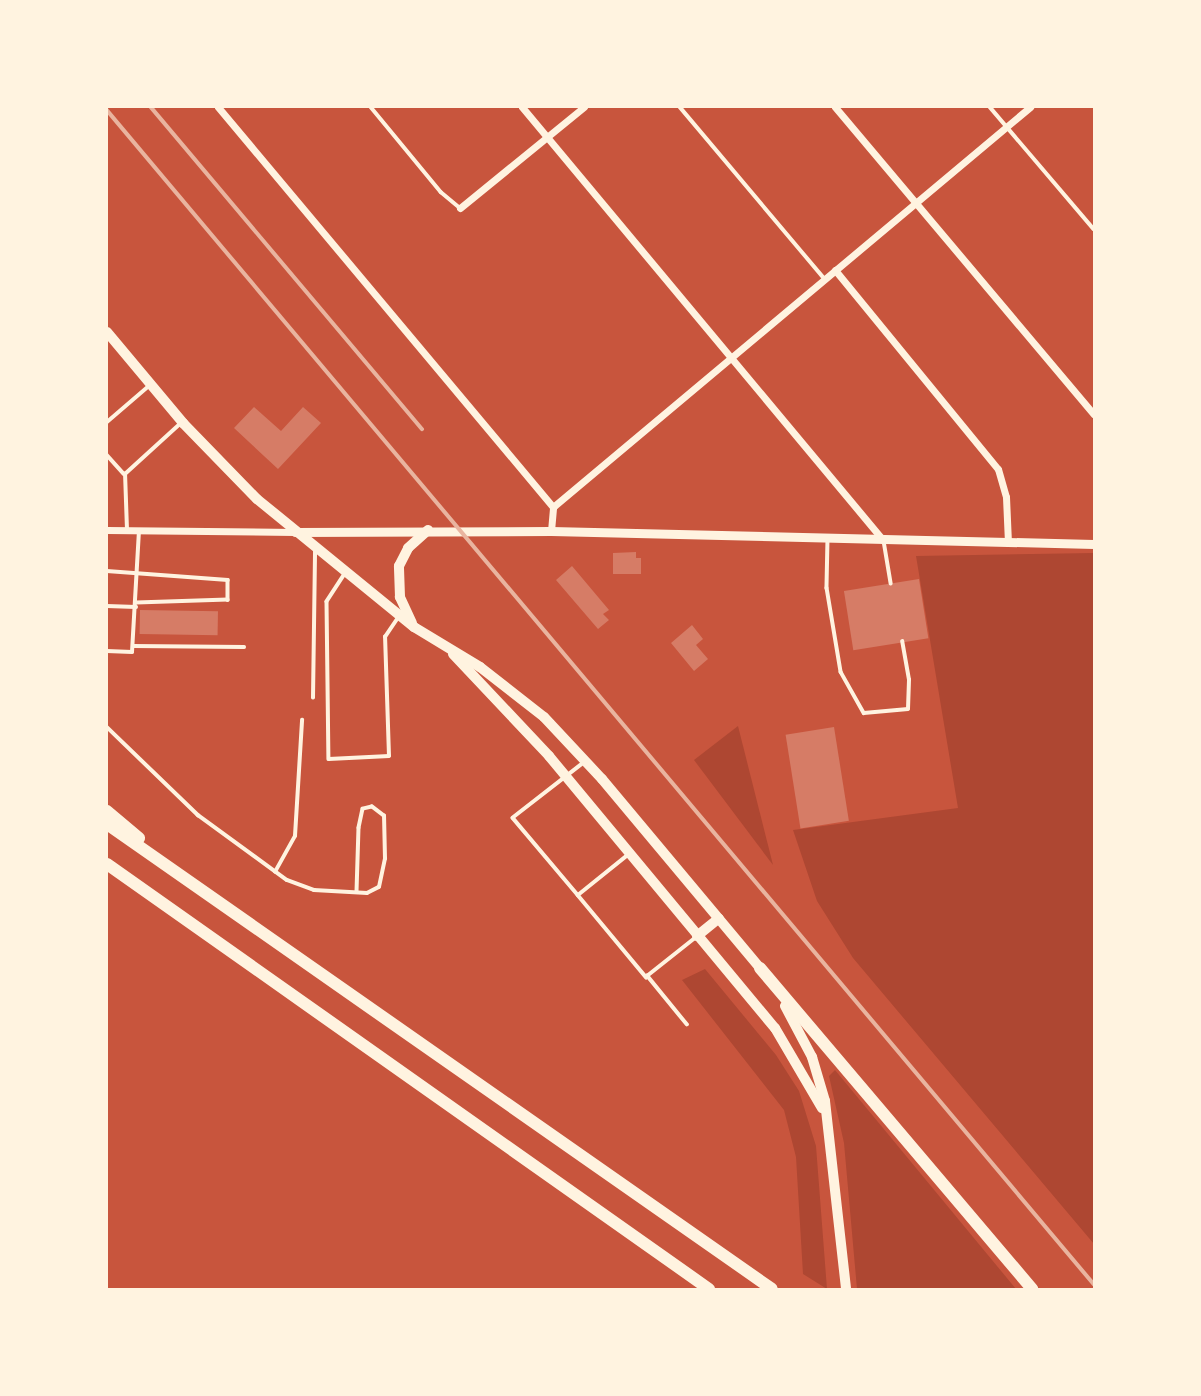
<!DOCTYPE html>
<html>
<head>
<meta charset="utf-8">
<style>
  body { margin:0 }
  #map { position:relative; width:1201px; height:1396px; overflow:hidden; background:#c8553d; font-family:Helvetica,sans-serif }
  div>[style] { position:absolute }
  .green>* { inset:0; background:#ae4732 }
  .building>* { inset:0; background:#d67c66; transform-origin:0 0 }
  .service>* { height:3.5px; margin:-1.75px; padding:0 1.75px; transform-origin:1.75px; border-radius:1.75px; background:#fff3e0 }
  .minor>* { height:7px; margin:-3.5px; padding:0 3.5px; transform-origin:3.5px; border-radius:3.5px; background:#fff3e0 }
  .tertiary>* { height:9px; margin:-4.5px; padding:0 4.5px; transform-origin:4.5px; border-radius:4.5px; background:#fff3e0 }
  .secondary>* { height:10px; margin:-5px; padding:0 5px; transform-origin:5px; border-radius:5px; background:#fff3e0 }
  .motorway>* { height:12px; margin:-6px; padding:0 6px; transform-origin:6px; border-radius:6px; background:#fff3e0 }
  .rail>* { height:3.5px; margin:-1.75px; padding:0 1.75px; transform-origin:1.75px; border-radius:1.75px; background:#e9b49f }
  span { translate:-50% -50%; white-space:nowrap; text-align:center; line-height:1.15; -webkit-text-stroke:5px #fff3e0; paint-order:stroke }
  .frame { position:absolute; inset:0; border:108px solid #fff3e0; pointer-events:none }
</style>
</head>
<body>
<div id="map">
  <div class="green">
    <div style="clip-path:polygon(1094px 553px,1094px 1244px,853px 958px,817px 901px,793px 830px,958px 808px,916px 556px)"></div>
    <div style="clip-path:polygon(738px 726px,773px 865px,694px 760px)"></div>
    <div style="clip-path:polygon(705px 969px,776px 1055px,799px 1091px,816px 1146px,827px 1289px,803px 1274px,796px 1157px,784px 1110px,682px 980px)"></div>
    <div style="clip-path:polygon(835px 1070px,1016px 1289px,857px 1289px,844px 1143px,829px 1076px)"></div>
  </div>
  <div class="building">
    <div style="clip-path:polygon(254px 407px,281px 431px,303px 407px,321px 423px,278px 469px,234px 428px)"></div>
    <div style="clip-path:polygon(636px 552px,636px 558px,641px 558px,641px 574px,613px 574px,613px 553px)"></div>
    <div style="clip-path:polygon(572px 566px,609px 610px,603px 614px,609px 620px,598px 629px,556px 580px)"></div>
    <div style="left:919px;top:579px;width:60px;height:76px;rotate:81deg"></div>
    <div style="left:140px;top:610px;width:78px;height:24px;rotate:1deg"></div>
    <div style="clip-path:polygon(692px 625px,703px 639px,696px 645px,708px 659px,694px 671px,671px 643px)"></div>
    <div style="left:834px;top:727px;width:95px;height:49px;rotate:81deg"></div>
  </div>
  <div class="service">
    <div style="left:371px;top:107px;width:110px;rotate:50.5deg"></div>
    <div style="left:441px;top:192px;width:23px;rotate:40deg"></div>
    <div style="left:680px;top:107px;width:225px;rotate:49.9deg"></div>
    <div style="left:990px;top:107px;width:160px;rotate:49.6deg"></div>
    <div style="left:107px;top:422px;width:55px;rotate:-40.6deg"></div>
    <div style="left:107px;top:455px;width:25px;rotate:48deg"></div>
    <div style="left:127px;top:530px;width:56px;rotate:-92deg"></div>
    <div style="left:125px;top:474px;width:74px;rotate:-42.3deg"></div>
    <div style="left:828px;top:539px;width:49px;rotate:91.2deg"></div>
    <div style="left:827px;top:588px;width:85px;rotate:80.5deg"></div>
    <div style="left:841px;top:672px;width:47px;rotate:60.7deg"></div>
    <div style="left:864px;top:713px;width:44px;rotate:-5.2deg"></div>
    <div style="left:908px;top:709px;width:29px;rotate:-88deg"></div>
    <div style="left:909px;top:680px;width:39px;rotate:-100deg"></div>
    <div style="left:884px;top:541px;width:43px;rotate:80.5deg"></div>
    <div style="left:107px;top:571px;width:121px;rotate:4.3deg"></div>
    <div style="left:228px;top:580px;width:20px;rotate:90deg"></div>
    <div style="left:228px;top:600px;width:91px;rotate:178.1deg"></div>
    <div style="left:345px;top:574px;width:33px;rotate:123deg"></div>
    <div style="left:327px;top:602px;width:157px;rotate:89.3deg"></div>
    <div style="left:329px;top:759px;width:60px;rotate:-2.9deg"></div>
    <div style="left:389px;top:756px;width:119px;rotate:-91.9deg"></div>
    <div style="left:385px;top:637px;width:25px;rotate:-56deg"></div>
    <div style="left:107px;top:606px;width:29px;rotate:2deg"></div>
    <div style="left:133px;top:646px;width:111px;rotate:0.5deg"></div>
    <div style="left:107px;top:651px;width:25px;rotate:2deg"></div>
    <div style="left:132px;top:652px;width:120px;rotate:-86.7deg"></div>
    <div style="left:313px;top:698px;width:148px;rotate:-89.2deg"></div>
    <div style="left:107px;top:727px;width:127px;rotate:44deg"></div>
    <div style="left:198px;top:815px;width:110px;rotate:36.1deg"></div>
    <div style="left:287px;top:880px;width:29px;rotate:20deg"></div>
    <div style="left:314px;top:890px;width:53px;rotate:3.2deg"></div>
    <div style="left:367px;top:893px;width:13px;rotate:-27deg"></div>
    <div style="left:379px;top:887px;width:29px;rotate:-78deg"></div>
    <div style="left:385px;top:859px;width:43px;rotate:-91.3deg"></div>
    <div style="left:384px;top:816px;width:15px;rotate:-143deg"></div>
    <div style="left:372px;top:807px;width:9px;rotate:167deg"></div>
    <div style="left:363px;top:809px;width:19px;rotate:102deg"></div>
    <div style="left:359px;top:828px;width:63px;rotate:91.8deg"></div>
    <div style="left:585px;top:762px;width:91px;rotate:142.1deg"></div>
    <div style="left:513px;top:818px;width:101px;rotate:49.8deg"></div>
    <div style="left:578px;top:895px;width:65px;rotate:-38.8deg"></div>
    <div style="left:275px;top:872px;width:41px;rotate:-60.9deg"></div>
    <div style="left:295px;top:836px;width:116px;rotate:-86.5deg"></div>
    <div style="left:578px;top:895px;width:107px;rotate:50.3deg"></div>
    <div style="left:687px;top:1025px;width:63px;rotate:-129.2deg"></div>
    <div style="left:647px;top:976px;width:61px;rotate:-38.4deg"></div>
  </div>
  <div class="minor">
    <div style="left:218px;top:107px;width:522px;rotate:50.05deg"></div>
    <div style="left:522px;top:107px;width:564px;rotate:50.18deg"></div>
    <div style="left:835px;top:107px;width:402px;rotate:49.9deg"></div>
    <div style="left:460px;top:208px;width:160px;rotate:-39.2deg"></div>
    <div style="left:835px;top:270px;width:257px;rotate:50.7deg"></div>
    <div style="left:998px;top:469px;width:29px;rotate:74deg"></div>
    <div style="left:1006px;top:497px;width:46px;rotate:87.5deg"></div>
    <div style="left:553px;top:507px;width:623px;rotate:-39.98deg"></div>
    <div style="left:107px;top:530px;width:188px;rotate:0.6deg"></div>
    <div style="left:551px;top:531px;width:24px;rotate:-85deg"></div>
  </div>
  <div class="tertiary">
    <div style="left:295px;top:532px;width:256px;rotate:-0.2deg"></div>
    <div style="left:551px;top:531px;width:543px;rotate:1.37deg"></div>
  </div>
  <div class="secondary">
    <div style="left:107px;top:332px;width:119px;rotate:50.1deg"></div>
    <div style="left:183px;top:423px;width:106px;rotate:45.8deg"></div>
    <div style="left:257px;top:499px;width:203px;rotate:39.2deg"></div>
    <div style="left:414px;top:627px;width:77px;rotate:31.2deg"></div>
    <div style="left:480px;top:667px;width:81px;rotate:38deg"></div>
    <div style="left:544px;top:717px;width:85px;rotate:46.9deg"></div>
    <div style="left:602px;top:779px;width:253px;rotate:50.1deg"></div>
    <div style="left:412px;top:623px;width:29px;rotate:-115deg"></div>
    <div style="left:400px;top:597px;width:31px;rotate:-92deg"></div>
    <div style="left:399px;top:566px;width:20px;rotate:-63deg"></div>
    <div style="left:408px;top:548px;width:27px;rotate:-42deg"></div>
    <div style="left:453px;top:654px;width:140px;rotate:46.7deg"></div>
    <div style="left:549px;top:756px;width:354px;rotate:50.3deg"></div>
    <div style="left:775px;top:1028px;width:93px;rotate:59.6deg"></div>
    <div style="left:697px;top:936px;width:28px;rotate:-39deg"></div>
    <div style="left:785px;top:1006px;width:58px;rotate:62.1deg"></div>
    <div style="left:812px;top:1057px;width:46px;rotate:73.5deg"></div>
    <div style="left:825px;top:1101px;width:189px;rotate:83.6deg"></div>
  </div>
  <div class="motorway">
    <div style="left:107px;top:811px;width:42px;rotate:40.2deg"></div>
    <div style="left:107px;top:824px;width:811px;rotate:34.96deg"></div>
    <div style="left:107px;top:864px;width:737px;rotate:35.22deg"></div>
    <div style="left:760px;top:968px;width:421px;rotate:49.7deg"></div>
  </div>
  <div class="rail">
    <div style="left:151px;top:107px;width:421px;rotate:49.9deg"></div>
    <div style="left:107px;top:110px;width:1534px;rotate:49.95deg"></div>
  </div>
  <div class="frame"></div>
</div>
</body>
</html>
